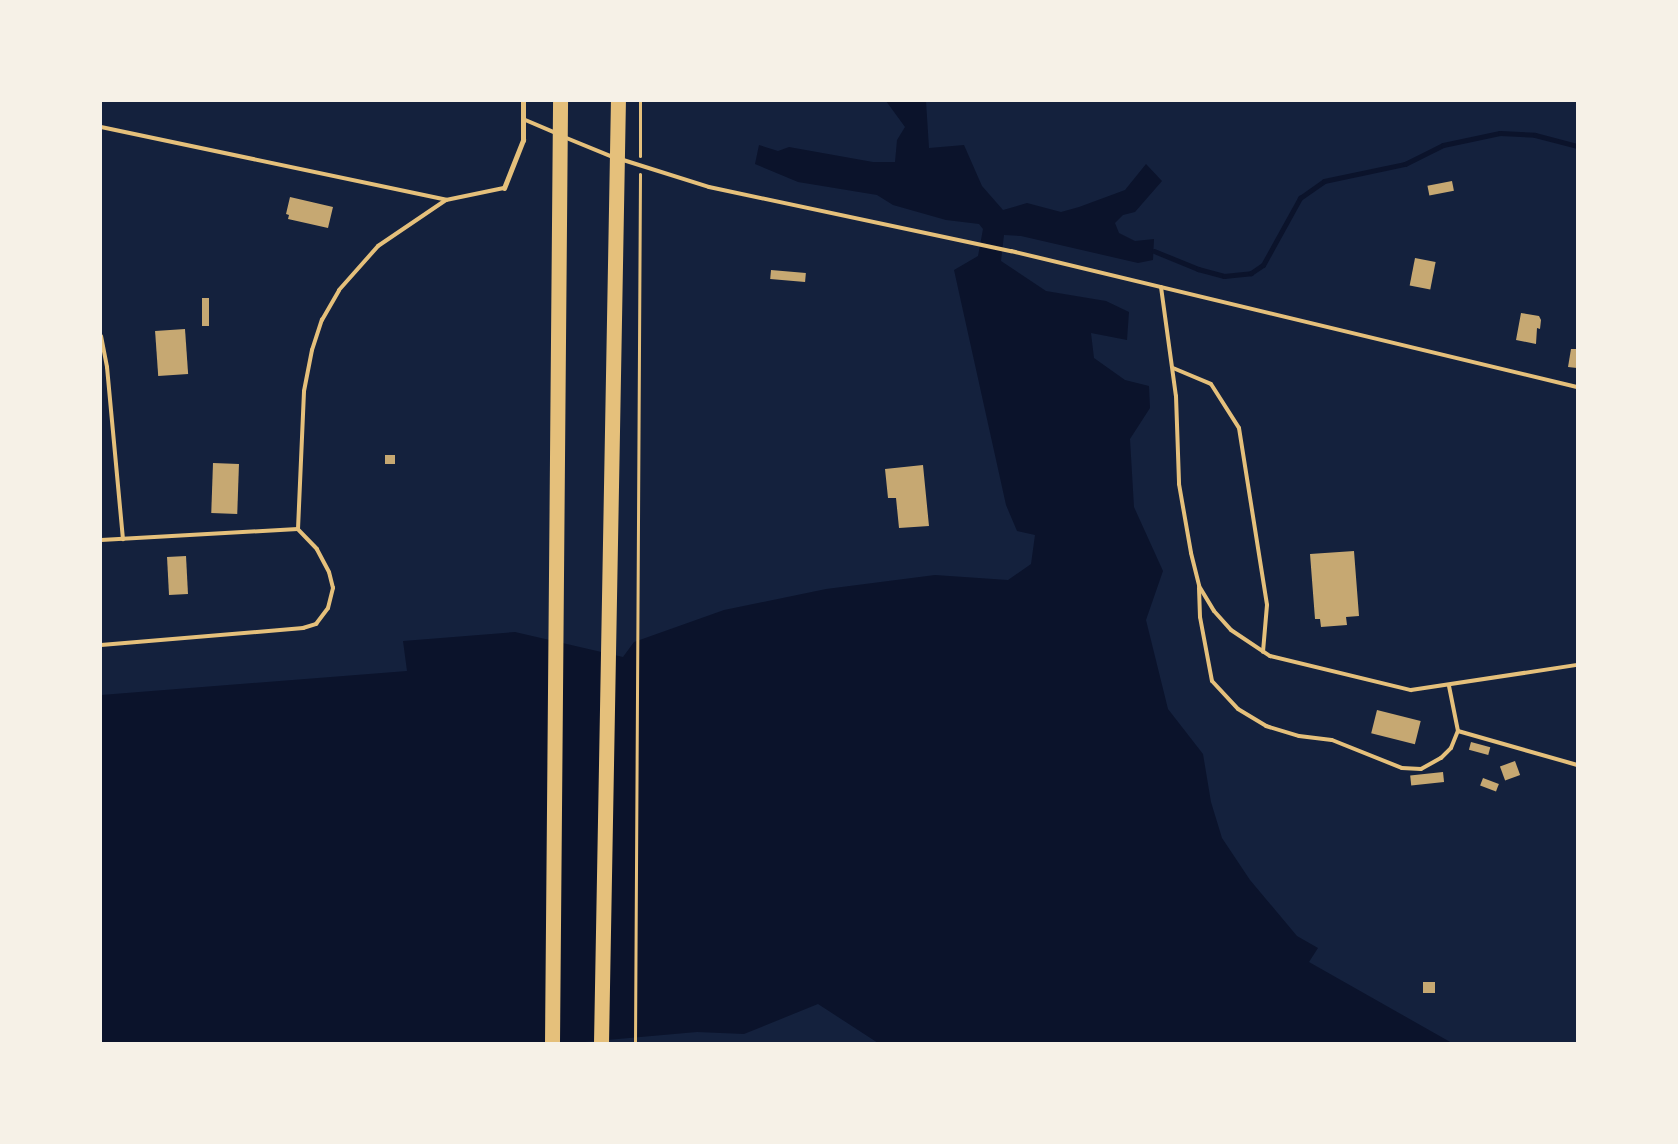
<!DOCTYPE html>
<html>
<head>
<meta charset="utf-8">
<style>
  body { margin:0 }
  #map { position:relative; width:1678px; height:1144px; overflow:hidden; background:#14213d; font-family:"Work Sans",sans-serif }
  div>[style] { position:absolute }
  .water>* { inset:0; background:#0b132b }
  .stream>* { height:5px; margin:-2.5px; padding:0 2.5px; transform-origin:2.5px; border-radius:2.5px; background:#0b132b }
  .building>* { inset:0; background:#c6a872; transform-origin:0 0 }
  .path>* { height:3px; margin:-1.5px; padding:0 1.5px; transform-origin:1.5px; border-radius:1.5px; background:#e5c07b }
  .service>* { height:4px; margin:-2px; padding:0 2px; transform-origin:2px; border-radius:2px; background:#e5c07b }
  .minor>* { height:5px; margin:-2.5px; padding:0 2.5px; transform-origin:2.5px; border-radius:2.5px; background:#e5c07b }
  .motorway>* { height:15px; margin:-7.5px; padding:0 7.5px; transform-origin:7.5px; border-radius:7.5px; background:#e5c07b }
  span { translate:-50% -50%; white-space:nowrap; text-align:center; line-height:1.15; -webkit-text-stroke:4.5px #f6f1e7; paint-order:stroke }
  .frame { position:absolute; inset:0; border:102px solid #f6f1e7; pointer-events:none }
</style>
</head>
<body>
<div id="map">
  <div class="water">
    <div style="clip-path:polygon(886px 101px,926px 101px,929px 148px,964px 145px,982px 186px,1003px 210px,1027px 203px,1061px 212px,1079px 207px,1125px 190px,1146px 164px,1162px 181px,1135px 212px,1123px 215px,1115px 223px,1119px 233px,1135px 241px,1154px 239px,1153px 260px,1138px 263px,1021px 236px,1004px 235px,1001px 261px,1046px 291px,1106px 301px,1129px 312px,1127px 340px,1091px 333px,1094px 358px,1125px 380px,1149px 386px,1150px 408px,1130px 439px,1134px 507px,1163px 571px,1146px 620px,1168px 709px,1203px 754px,1211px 802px,1222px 838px,1250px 880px,1297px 936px,1318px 948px,1309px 962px,1452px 1043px,878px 1043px,818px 1004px,744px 1034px,697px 1032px,573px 1043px,101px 1043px,101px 695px,407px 671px,403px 641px,515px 632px,623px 657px,634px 642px,724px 610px,826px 589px,935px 575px,1008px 580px,1031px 564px,1035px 535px,1017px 531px,1006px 505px,954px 270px,978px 256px,983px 229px,979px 224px,946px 220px,893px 205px,877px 195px,798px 182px,755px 164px,759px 145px,778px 151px,789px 147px,873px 162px,895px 162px,897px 140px,905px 127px)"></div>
  </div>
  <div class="stream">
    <div style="left:1154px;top:251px;width:48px;rotate:22.2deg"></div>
    <div style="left:1198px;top:269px;width:27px;rotate:15deg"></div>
    <div style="left:1224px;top:276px;width:27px;rotate:-6deg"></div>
    <div style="left:1251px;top:273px;width:14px;rotate:-34deg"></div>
    <div style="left:1263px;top:265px;width:77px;rotate:-61.1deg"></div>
    <div style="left:1300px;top:198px;width:29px;rotate:-35deg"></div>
    <div style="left:1324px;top:181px;width:83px;rotate:-11.9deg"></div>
    <div style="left:1405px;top:164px;width:42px;rotate:-26.6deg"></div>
    <div style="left:1443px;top:145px;width:58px;rotate:-11.9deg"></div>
    <div style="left:1500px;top:133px;width:35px;rotate:3deg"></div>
    <div style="left:1535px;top:135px;width:43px;rotate:14.7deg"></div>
  </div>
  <div class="building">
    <div style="left:1452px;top:181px;width:10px;height:25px;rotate:79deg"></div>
    <div style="clip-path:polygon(290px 197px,333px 207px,328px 228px,288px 219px,289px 215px,286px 214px)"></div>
    <div style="left:1415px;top:258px;width:21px;height:28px;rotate:11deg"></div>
    <div style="left:771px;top:270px;width:35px;height:9px;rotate:5deg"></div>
    <div style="left:202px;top:298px;width:7px;height:28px"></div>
    <div style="clip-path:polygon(1521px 313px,1539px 316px,1541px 320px,1540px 329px,1537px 328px,1536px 344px,1516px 340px)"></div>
    <div style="left:185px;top:329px;width:45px;height:30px;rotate:86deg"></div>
    <div style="clip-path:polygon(1571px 349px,1577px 349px,1577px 368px,1568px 367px)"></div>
    <div style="left:385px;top:455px;width:10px;height:9px"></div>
    <div style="left:213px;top:463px;width:26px;height:50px;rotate:2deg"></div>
    <div style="clip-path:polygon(923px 465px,929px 526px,899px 528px,896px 498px,888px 498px,885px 469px)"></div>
    <div style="clip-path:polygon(1354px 551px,1359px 616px,1346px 617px,1347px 625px,1321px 627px,1320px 619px,1315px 619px,1310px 554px)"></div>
    <div style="left:186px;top:556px;width:38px;height:19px;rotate:87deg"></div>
    <div style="left:1377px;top:710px;width:45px;height:24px;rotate:14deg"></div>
    <div style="left:1471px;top:742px;width:20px;height:8px;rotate:15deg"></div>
    <div style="left:1515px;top:761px;width:15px;height:16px;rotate:70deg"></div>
    <div style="left:1443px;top:772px;width:10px;height:33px;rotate:84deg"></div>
    <div style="left:1483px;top:778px;width:17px;height:8px;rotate:21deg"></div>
    <div style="left:1423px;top:982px;width:12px;height:11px"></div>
  </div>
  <div class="path">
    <div style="left:640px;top:156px;width:55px;rotate:-90deg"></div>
    <div style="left:635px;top:1043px;width:869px;rotate:-89.67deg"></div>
  </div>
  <div class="service">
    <div style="left:523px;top:119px;width:36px;rotate:23deg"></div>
    <div style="left:101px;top:127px;width:353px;rotate:11.9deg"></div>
    <div style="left:446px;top:200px;width:59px;rotate:-11.7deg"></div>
    <div style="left:564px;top:137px;width:53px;rotate:22.2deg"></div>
    <div style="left:620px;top:159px;width:93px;rotate:17.5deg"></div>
    <div style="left:709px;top:187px;width:309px;rotate:12deg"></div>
    <div style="left:1011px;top:251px;width:582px;rotate:13.51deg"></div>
    <div style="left:1161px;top:287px;width:110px;rotate:82.2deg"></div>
    <div style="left:1176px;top:396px;width:88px;rotate:88deg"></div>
    <div style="left:1179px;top:484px;width:70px;rotate:80.1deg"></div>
    <div style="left:1191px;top:553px;width:34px;rotate:76deg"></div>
    <div style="left:1199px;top:586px;width:29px;rotate:59deg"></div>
    <div style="left:1214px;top:611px;width:25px;rotate:48deg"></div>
    <div style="left:1231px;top:630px;width:47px;rotate:33.7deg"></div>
    <div style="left:1270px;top:656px;width:145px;rotate:13.6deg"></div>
    <div style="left:1411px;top:690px;width:168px;rotate:-8.6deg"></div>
    <div style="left:101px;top:336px;width:32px;rotate:79deg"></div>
    <div style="left:107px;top:367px;width:173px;rotate:84.7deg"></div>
    <div style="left:1173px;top:368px;width:41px;rotate:22.8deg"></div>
    <div style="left:1211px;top:384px;width:52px;rotate:57.5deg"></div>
    <div style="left:1239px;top:428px;width:179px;rotate:81deg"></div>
    <div style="left:1267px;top:605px;width:47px;rotate:94.9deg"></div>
    <div style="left:101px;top:540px;width:197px;rotate:-3.2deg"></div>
    <div style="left:298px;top:529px;width:138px;rotate:-87.5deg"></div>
    <div style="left:304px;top:391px;width:42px;rotate:-79deg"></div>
    <div style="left:312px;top:350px;width:32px;rotate:-72deg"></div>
    <div style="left:322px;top:320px;width:34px;rotate:-60deg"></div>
    <div style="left:339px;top:290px;width:59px;rotate:-48.4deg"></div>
    <div style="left:378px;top:246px;width:82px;rotate:-34.1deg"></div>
    <div style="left:1199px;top:588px;width:29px;rotate:88deg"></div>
    <div style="left:1200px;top:617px;width:65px;rotate:79.4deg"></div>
    <div style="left:1212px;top:681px;width:38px;rotate:47deg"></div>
    <div style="left:1238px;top:709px;width:33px;rotate:31deg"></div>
    <div style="left:1266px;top:726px;width:34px;rotate:17deg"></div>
    <div style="left:1299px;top:736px;width:33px;rotate:7deg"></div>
    <div style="left:1332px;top:740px;width:75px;rotate:21.8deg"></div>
    <div style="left:1402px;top:768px;width:19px;rotate:3deg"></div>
    <div style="left:1421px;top:769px;width:23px;rotate:-29deg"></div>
    <div style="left:1441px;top:758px;width:14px;rotate:-45deg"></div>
    <div style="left:1451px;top:748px;width:18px;rotate:-68deg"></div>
    <div style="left:101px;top:645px;width:203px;rotate:-4.8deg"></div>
    <div style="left:303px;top:628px;width:14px;rotate:-17deg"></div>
    <div style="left:316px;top:624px;width:20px;rotate:-53deg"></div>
    <div style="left:328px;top:608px;width:21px;rotate:-76deg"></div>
    <div style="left:333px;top:588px;width:16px;rotate:-104deg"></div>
    <div style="left:329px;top:572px;width:26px;rotate:-118deg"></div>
    <div style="left:317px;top:549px;width:28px;rotate:-134deg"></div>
    <div style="left:1449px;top:686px;width:46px;rotate:78.7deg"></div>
    <div style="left:1458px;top:731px;width:124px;rotate:15.9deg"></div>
  </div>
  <div class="minor">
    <div style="left:504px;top:188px;width:52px;rotate:-68.4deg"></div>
    <div style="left:523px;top:140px;width:39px;rotate:-90deg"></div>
  </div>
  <div class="motorway">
    <div style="left:552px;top:1043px;width:942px;rotate:-89.51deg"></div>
    <div style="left:601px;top:1043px;width:942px;rotate:-88.97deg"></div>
  </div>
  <div class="frame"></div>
</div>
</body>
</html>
